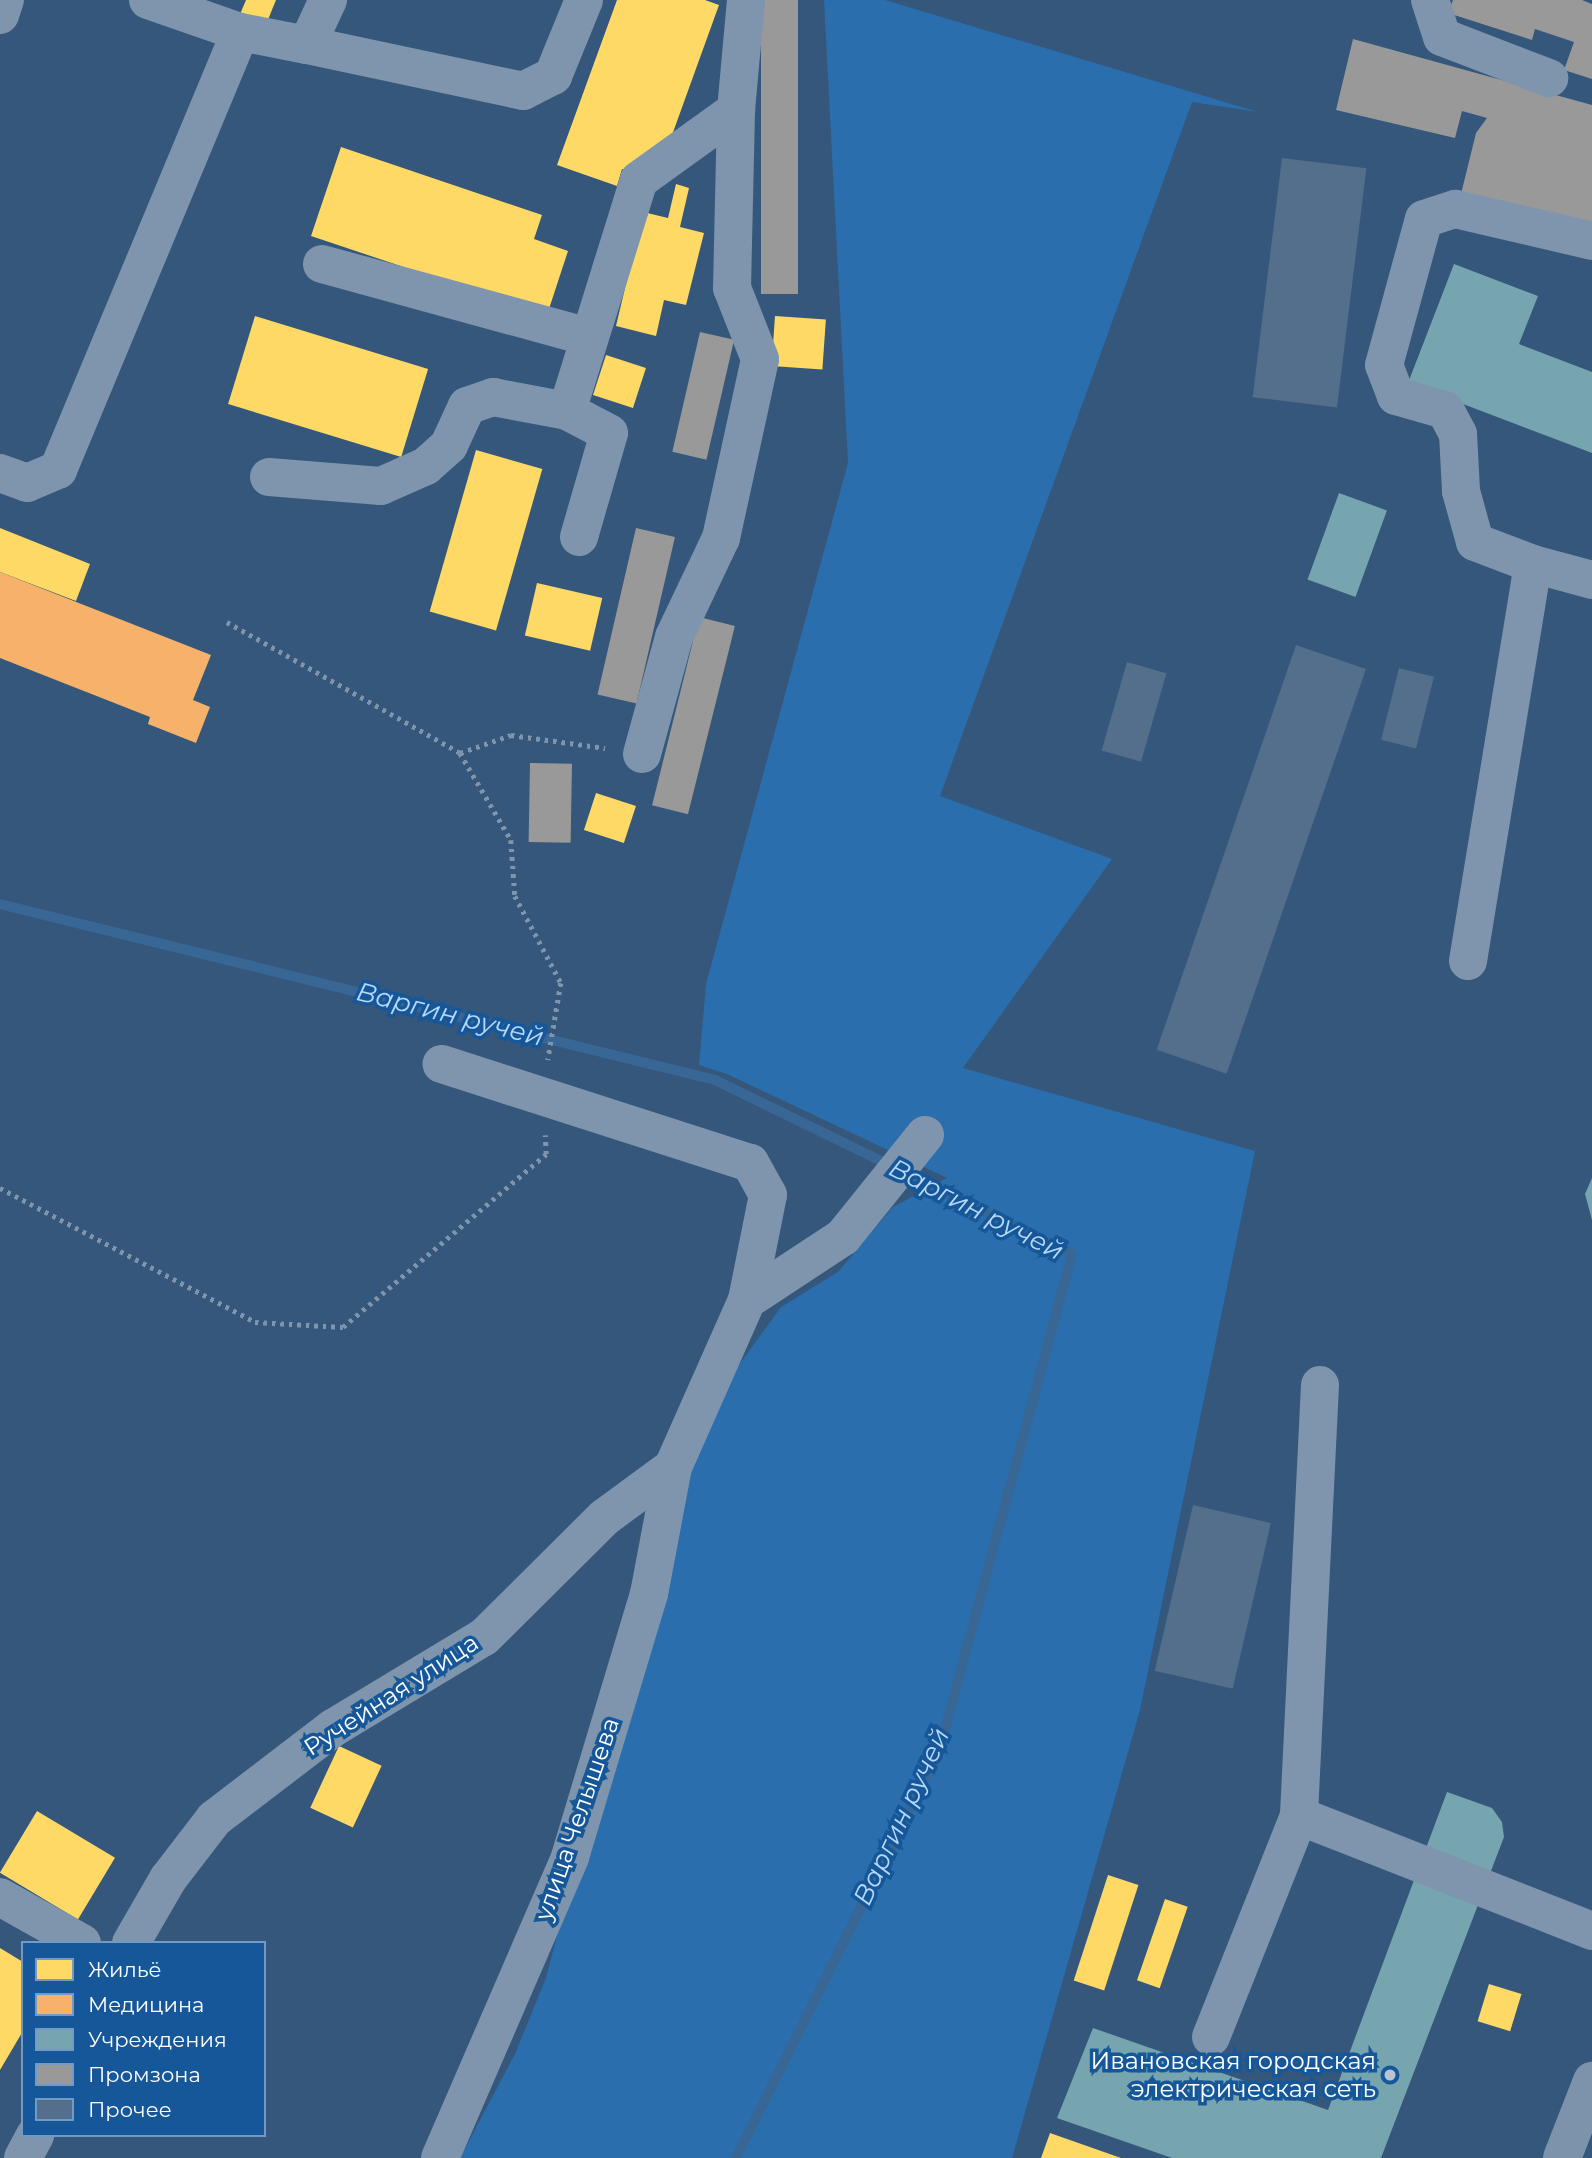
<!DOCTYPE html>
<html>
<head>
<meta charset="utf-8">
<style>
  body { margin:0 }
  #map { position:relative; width:1592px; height:2158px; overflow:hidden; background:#34577b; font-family:Montserrat,sans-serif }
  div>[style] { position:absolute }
  .green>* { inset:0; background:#2a6eae }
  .homes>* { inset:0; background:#ffd966; transform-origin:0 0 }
  .health>* { inset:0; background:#f6b26b }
  .public>* { inset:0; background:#76a5af; transform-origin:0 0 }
  .industry>* { inset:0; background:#999; transform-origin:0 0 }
  .stream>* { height:10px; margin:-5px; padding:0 5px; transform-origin:5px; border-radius:5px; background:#396795 }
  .building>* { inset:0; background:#536f8b; transform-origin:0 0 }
  .path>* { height:4.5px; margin-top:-2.25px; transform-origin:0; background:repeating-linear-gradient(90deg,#7e95ad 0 3.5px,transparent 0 8.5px) }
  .minor>* { height:38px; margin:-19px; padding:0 19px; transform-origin:19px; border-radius:19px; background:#7e95ad }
  .major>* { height:38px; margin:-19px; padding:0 19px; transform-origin:19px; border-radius:19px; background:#7c93ab }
  .dots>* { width:19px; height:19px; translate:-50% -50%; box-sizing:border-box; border:4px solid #165799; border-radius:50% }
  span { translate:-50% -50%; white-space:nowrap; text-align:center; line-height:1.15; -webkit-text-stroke:7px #165799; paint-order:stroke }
  .street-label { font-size:24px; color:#fff }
  .poi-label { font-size:24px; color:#fff }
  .right { translate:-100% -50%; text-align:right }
  .water-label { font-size:26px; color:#b6d9f9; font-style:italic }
  .legend { position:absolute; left:21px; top:1941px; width:245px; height:196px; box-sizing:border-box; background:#165799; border:2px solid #739ac2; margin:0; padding:9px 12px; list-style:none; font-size:21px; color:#fff }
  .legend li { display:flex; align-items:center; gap:14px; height:35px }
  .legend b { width:35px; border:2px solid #739ac2 }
</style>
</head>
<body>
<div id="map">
  <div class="green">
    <div style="clip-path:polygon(824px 0,885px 0,1258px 112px,1192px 102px,940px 796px,1112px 859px,963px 1068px,1255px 1151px,1140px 1710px,1012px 2158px,460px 2158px,515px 2054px,546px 1978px,672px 1493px,725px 1384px,781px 1307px,838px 1272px,893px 1207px,947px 1178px,727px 1074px,699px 1065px,706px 984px,848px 463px)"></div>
  </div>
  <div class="homes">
    <div style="clip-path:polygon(246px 0,276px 0,256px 49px,230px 38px)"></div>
    <div style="clip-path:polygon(617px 0,705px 0,719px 5px,663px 160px,643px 176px,622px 169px,617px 186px,557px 165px)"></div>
    <div style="clip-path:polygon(341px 147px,542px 215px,534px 239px,568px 251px,547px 315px,311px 236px)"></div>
    <div style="clip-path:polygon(676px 184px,689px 188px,680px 227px,704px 233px,686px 305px,664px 300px,656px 336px,616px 326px,643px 212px,668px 218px)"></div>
    <div style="left:255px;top:316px;width:181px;height:92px;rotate:17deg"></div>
    <div style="left:775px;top:316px;width:51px;height:50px;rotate:4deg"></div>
    <div style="left:606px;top:355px;width:42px;height:42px;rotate:18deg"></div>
    <div style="left:476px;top:450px;width:69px;height:168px;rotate:16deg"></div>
    <div style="clip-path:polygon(0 528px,90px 564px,76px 601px,0 572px)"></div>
    <div style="left:537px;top:583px;width:67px;height:54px;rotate:13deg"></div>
    <div style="left:596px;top:793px;width:42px;height:39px;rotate:18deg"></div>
    <div style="left:339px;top:1746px;width:47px;height:68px;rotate:25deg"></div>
    <div style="left:37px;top:1811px;width:91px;height:72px;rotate:31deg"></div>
    <div style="left:1108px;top:1875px;width:32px;height:111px;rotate:18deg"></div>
    <div style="left:1165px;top:1899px;width:24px;height:86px;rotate:19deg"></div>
    <div style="clip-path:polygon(0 1948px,23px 1962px,23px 2031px,0 2070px)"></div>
    <div style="left:1489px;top:1984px;width:34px;height:39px;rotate:17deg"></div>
    <div style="clip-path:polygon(1050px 2133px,1121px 2158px,1041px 2158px)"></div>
  </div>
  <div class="health">
    <div style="clip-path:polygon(0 572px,211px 655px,193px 700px,210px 707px,196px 743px,148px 724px,150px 717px,0 658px)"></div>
  </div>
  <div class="public">
    <div style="clip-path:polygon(1454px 264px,1538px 296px,1519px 344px,1592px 372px,1592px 453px,1408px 383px)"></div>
    <div style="left:1339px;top:493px;width:51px;height:92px;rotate:20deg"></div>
    <div style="clip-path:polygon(1592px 1178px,1592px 1220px,1585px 1194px)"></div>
    <div style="clip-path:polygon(1447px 1792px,1492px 1808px,1502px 1822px,1504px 1837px,1381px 2158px,1172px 2158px,1057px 2118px,1093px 2028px,1328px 2110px)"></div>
  </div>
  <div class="industry">
    <div style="left:761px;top:0;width:37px;height:294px"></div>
    <div style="clip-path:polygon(1453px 0,1582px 0,1592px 4px,1592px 79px,1564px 70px,1574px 42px,1535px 29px,1532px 40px,1448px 13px)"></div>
    <div style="clip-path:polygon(1353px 39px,1592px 105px,1592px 231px,1460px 198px,1476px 133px,1487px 118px,1462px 111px,1455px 138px,1336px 110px)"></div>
    <div style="left:700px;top:332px;width:35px;height:123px;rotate:13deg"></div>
    <div style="left:636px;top:528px;width:40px;height:171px;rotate:13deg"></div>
    <div style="left:699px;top:617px;width:37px;height:194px;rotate:14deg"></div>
    <div style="left:530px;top:763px;width:42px;height:79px;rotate:1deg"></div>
  </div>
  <div class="stream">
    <div style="left:0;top:904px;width:736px;rotate:13.83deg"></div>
    <div style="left:715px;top:1080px;width:196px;rotate:26deg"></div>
    <div style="left:736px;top:2158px;width:458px;rotate:-63.5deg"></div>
    <div style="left:940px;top:1748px;width:511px;rotate:-75.04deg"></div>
    <div style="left:1072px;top:1254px;width:186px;rotate:-154.1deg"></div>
  </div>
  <div class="building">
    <div style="left:1282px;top:158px;width:85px;height:241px;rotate:7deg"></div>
    <div style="left:1296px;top:645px;width:74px;height:428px;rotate:19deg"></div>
    <div style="left:1127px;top:662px;width:41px;height:92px;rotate:16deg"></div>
    <div style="left:1399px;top:668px;width:36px;height:74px;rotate:14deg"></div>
    <div style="left:1193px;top:1505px;width:80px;height:170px;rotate:13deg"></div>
  </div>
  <div class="path">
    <div style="left:227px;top:622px;width:267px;rotate:29.3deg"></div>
    <div style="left:460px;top:753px;width:101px;rotate:59.6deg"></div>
    <div style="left:511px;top:840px;width:56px;rotate:85.9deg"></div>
    <div style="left:515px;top:896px;width:98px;rotate:62.1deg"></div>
    <div style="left:561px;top:983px;width:78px;rotate:99.6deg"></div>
    <div style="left:460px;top:753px;width:54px;rotate:-19.4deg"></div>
    <div style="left:511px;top:735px;width:95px;rotate:7.9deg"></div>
    <div style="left:0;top:1188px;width:288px;rotate:27.7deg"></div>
    <div style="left:255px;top:1322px;width:88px;rotate:3.3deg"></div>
    <div style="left:343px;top:1327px;width:267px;rotate:-40.4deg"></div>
    <div style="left:546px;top:1154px;width:19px;rotate:-93deg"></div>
  </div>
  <div class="minor">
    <div style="left:148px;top:0;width:97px;rotate:19.2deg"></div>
    <div style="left:1430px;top:0;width:39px;rotate:72deg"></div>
    <div style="left:1442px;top:37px;width:115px;rotate:21deg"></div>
    <div style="left:0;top:15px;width:16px;rotate:-72deg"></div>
    <div style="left:307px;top:45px;width:221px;rotate:12deg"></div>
    <div style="left:523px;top:91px;width:34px;rotate:-27deg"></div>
    <div style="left:553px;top:76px;width:82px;rotate:-67.8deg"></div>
    <div style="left:322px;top:264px;width:277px;rotate:15.3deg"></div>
    <div style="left:0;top:473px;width:29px;rotate:20deg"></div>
    <div style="left:27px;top:483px;width:34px;rotate:-23deg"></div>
    <div style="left:58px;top:470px;width:474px;rotate:-67.4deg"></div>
    <div style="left:240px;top:32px;width:68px;rotate:11deg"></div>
    <div style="left:307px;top:45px;width:50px;rotate:-65deg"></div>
    <div style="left:269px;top:477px;width:112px;rotate:4.6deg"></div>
    <div style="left:381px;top:486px;width:49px;rotate:-24deg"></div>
    <div style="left:426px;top:466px;width:31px;rotate:-42deg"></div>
    <div style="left:449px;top:445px;width:43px;rotate:-65.2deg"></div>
    <div style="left:467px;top:406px;width:28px;rotate:-19deg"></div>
    <div style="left:493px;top:397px;width:75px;rotate:10.7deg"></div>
    <div style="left:579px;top:537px;width:108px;rotate:-73.9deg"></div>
    <div style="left:609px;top:433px;width:47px;rotate:-152.4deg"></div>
    <div style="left:567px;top:411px;width:242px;rotate:-72.7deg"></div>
    <div style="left:639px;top:180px;width:120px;rotate:-35.8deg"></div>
    <div style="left:1533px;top:564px;width:61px;rotate:15.2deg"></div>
    <div style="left:642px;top:754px;width:121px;rotate:-74.7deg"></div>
    <div style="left:674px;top:637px;width:110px;rotate:-64.6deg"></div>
    <div style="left:721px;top:538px;width:183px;rotate:-77.7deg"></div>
    <div style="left:760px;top:359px;width:76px;rotate:-111.5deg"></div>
    <div style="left:732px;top:288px;width:178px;rotate:-88.7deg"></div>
    <div style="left:736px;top:110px;width:110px;rotate:-84.8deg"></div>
    <div style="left:1468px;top:961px;width:402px;rotate:-80.7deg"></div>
    <div style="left:1533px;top:564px;width:62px;rotate:-159.2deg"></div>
    <div style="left:1475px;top:542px;width:53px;rotate:-105.4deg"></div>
    <div style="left:1461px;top:491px;width:57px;rotate:-93deg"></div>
    <div style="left:1458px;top:434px;width:27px;rotate:-118deg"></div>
    <div style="left:1445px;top:410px;width:51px;rotate:-164.1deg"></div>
    <div style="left:1396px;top:396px;width:33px;rotate:-111deg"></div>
    <div style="left:1384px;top:365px;width:151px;rotate:-74.7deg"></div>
    <div style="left:1424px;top:219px;width:33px;rotate:-18deg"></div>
    <div style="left:1455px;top:209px;width:141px;rotate:13.1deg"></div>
    <div style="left:747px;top:1300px;width:115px;rotate:-33.3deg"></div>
    <div style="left:843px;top:1237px;width:131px;rotate:-51.2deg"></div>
    <div style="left:1320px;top:1385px;width:432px;rotate:92.8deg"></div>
    <div style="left:1299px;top:1816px;width:315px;rotate:21.4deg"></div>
    <div style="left:0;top:1897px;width:94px;rotate:29.3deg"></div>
    <div style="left:131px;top:1943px;width:74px;rotate:-60deg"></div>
    <div style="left:168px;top:1879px;width:76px;rotate:-52.5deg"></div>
    <div style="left:214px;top:1819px;width:150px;rotate:-37.4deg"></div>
    <div style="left:333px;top:1728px;width:176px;rotate:-31.1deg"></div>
    <div style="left:484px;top:1637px;width:170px;rotate:-44.8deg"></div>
    <div style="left:605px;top:1517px;width:84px;rotate:-36.3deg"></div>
    <div style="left:1211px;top:2037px;width:238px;rotate:-68.3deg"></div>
    <div style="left:23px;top:2158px;width:26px;rotate:-62deg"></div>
    <div style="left:440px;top:2158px;width:328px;rotate:-66.6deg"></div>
    <div style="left:570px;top:1857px;width:275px;rotate:-73.3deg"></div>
    <div style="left:649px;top:1594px;width:129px;rotate:-79.3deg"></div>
    <div style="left:673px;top:1467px;width:183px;rotate:-66.1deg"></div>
    <div style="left:747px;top:1300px;width:107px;rotate:-78.7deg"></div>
    <div style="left:768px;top:1195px;width:37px;rotate:-119deg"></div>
    <div style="left:750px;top:1163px;width:324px;rotate:-162.2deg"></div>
  </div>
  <div class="major">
    <div style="left:1562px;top:2158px;width:83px;rotate:-68.7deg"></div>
  </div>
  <div class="dots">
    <div style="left:1390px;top:2075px;background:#b8c4d1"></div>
  </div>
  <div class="street-label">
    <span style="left:391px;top:1695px;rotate:-33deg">Ручейная улица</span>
    <span style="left:577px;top:1819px;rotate:-71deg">улица Челышева</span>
  </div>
  <div class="poi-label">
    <span class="right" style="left:1376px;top:2075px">Ивановская городская<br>электрическая сеть</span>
  </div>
  <div class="water-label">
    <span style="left:450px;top:1015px;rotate:14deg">Варгин ручей</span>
    <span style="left:976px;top:1210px;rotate:27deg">Варгин ручей</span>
    <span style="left:902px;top:1817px;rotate:-65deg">Варгин ручей</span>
  </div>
  <ul class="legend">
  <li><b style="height:19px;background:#ffd966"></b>Жильё</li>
  <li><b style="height:19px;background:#f6b26b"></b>Медицина</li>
  <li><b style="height:19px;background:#76a5af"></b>Учреждения</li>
  <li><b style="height:19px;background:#999"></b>Промзона</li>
  <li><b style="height:19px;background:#536f8b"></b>Прочее</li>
  </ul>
</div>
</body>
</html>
